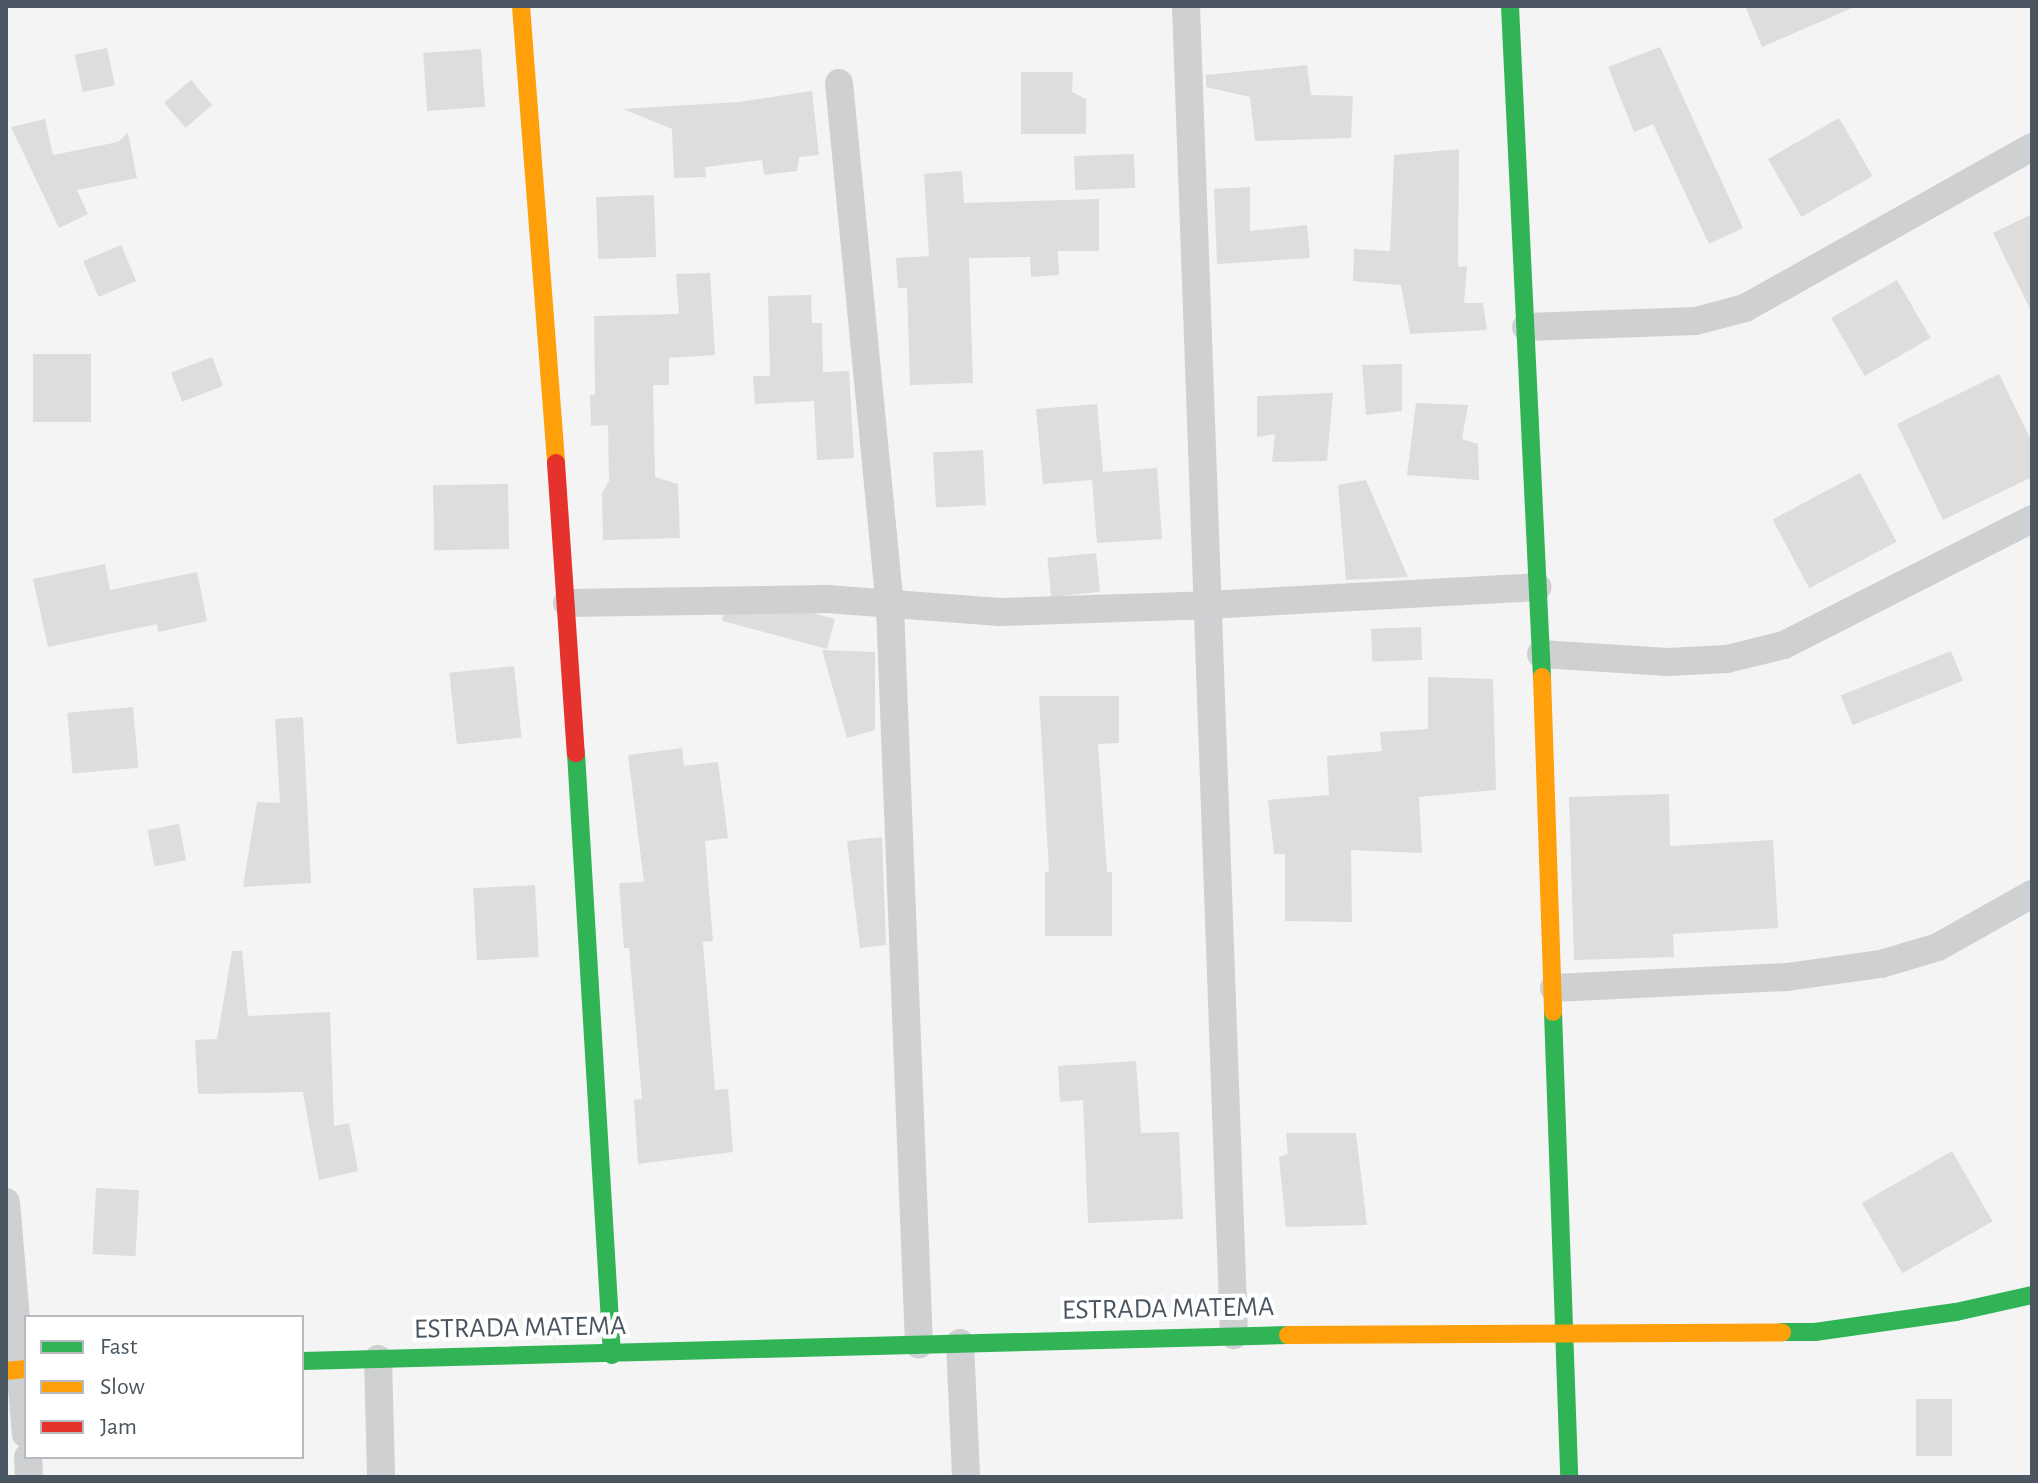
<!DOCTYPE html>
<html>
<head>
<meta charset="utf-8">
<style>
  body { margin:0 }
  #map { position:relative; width:2038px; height:1483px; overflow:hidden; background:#f4f4f4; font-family:"Alegreya Sans",sans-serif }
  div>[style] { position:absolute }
  .building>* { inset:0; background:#ddddde; transform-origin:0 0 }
  .street>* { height:28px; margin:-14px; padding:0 14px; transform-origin:14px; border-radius:14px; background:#ced0d2 }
  .fast>* { height:18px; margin:-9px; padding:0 9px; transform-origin:9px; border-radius:9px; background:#30b455 }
  .slow>* { height:18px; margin:-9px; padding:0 9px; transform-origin:9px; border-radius:9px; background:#ff9f0a }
  .jam>* { height:18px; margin:-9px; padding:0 9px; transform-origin:9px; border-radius:9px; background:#e5322d }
  span { translate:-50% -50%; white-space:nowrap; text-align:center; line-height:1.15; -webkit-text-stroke:8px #fff; paint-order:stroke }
  .street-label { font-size:28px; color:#4a5661 }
  .frame { position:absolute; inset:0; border:8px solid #4a5661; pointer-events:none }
  .legend { position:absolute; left:24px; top:1315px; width:280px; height:144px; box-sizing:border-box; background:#fff; border:2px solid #b7bbc0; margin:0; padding:10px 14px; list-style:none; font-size:24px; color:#4a5661 }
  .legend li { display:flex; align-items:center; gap:16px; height:40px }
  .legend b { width:40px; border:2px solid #b7bbc0 }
</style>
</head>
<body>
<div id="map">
  <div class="building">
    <div style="clip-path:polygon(1745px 6px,1857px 6px,1762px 47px)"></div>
    <div style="clip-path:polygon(1660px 47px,1743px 228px,1709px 244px,1653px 124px,1634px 132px,1608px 67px)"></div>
    <div style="left:107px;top:48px;width:38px;height:33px;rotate:78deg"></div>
    <div style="left:481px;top:49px;width:58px;height:58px;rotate:86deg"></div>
    <div style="clip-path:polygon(1307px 65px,1311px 95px,1353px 96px,1351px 138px,1255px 141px,1250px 97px,1206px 87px,1206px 75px)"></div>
    <div style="clip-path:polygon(1021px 72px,1073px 72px,1072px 92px,1086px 99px,1086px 134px,1021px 134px)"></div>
    <div style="left:191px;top:80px;width:33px;height:35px;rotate:50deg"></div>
    <div style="clip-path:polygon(812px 91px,819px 155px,799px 157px,797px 171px,764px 175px,762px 160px,705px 167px,706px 177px,674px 178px,672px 129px,623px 109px,738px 102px)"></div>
    <div style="left:1839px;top:118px;width:67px;height:82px;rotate:60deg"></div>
    <div style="clip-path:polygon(45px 119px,53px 155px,118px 142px,128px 133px,137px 178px,77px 190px,88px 214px,59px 228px,11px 127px)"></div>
    <div style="clip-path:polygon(1459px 149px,1458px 267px,1467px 266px,1464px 303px,1483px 303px,1487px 330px,1410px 334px,1401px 285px,1353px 281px,1354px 249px,1390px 251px,1394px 155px)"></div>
    <div style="left:1134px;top:154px;width:34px;height:60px;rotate:88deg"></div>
    <div style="clip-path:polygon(962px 171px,964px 203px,1099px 199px,1099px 251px,1058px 251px,1059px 275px,1031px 277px,1030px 257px,969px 258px,973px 383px,910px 385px,907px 288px,898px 288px,896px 258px,929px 256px,924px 174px)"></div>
    <div style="clip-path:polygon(1250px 187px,1250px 231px,1307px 225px,1310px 258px,1217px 264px,1214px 189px)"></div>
    <div style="left:654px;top:195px;width:62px;height:58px;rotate:88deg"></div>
    <div style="clip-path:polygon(2032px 214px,2032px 313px,1993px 233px)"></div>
    <div style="left:121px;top:245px;width:39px;height:41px;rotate:67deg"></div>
    <div style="clip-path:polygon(710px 273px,715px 355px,669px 358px,669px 385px,653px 385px,655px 477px,678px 484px,680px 538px,603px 540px,602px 493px,609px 481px,608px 425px,591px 426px,590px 395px,595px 395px,594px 316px,679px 314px,676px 274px)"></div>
    <div style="left:1897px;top:280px;width:67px;height:76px;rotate:60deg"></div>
    <div style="clip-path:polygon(811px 295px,812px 323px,822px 323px,823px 372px,849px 371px,854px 458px,817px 460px,814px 401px,755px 404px,753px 376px,770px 376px,768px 296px)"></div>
    <div style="left:33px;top:354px;width:58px;height:68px"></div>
    <div style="left:212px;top:357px;width:31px;height:44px;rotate:69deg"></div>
    <div style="clip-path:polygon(1402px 364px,1402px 411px,1366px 415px,1362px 365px)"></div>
    <div style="clip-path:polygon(1999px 374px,2032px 442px,2032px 477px,1943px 520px,1897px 424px)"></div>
    <div style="clip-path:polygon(1333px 393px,1327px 461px,1272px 462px,1275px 434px,1257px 437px,1257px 396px)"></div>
    <div style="clip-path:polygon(1416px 403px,1468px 405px,1462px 439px,1478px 444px,1479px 480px,1407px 475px)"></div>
    <div style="clip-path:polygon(1097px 404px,1103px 472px,1157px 468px,1162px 539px,1097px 543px,1092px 480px,1043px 484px,1036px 409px)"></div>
    <div style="left:983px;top:450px;width:55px;height:50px;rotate:87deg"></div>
    <div style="left:1860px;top:473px;width:78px;height:99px;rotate:62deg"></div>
    <div style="clip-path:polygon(1366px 480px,1408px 577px,1346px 580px,1338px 485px)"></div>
    <div style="left:508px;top:484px;width:65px;height:75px;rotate:89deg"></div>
    <div style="left:1096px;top:553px;width:39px;height:49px;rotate:84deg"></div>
    <div style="clip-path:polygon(105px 564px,110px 590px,197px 572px,207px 621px,158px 632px,157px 624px,48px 647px,33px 579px)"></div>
    <div style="left:835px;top:619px;width:31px;height:109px;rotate:105deg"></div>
    <div style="left:1421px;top:627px;width:33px;height:50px;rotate:88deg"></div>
    <div style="clip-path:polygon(822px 650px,875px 652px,875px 730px,847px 738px)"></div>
    <div style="left:1951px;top:651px;width:32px;height:119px;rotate:68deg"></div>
    <div style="left:514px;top:666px;width:72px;height:65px;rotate:84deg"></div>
    <div style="clip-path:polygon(1428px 677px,1493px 679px,1496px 790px,1419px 797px,1422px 853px,1351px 850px,1352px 922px,1285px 921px,1285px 854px,1274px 854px,1268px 800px,1329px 795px,1327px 756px,1382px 751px,1380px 732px,1428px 729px)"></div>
    <div style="clip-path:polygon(1039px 696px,1119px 696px,1119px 743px,1098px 744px,1107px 872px,1112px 872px,1112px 936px,1045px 936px,1045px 872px,1049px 872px)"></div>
    <div style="left:133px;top:707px;width:61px;height:66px;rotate:85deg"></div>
    <div style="clip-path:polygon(303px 717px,311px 883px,243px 887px,257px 802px,280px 803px,275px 719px)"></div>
    <div style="clip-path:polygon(682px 748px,684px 766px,718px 762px,728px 838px,705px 841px,713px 941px,703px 942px,715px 1090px,728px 1089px,733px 1152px,638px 1164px,634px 1100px,642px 1099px,629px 948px,624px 948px,619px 883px,644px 882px,628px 755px)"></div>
    <div style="clip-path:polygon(1669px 794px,1670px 846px,1773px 840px,1778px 928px,1673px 934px,1674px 957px,1574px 960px,1569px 797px)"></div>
    <div style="left:179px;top:824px;width:37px;height:32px;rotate:79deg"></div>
    <div style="clip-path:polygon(882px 837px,886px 945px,860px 948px,847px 841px)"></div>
    <div style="left:535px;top:885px;width:72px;height:62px;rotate:87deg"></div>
    <div style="clip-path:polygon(232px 951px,242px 951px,248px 1016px,330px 1012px,334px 1126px,349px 1123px,358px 1171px,319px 1180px,303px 1092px,198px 1094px,195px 1040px,217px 1039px)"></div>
    <div style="clip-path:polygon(1136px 1061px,1141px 1133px,1179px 1132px,1183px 1219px,1088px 1223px,1083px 1100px,1060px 1102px,1058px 1066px)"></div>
    <div style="clip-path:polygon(1286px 1133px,1356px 1133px,1367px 1225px,1286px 1227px,1279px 1157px,1288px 1154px)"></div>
    <div style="left:1952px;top:1151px;width:81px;height:104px;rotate:60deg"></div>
    <div style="left:96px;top:1188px;width:43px;height:66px;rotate:3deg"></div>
    <div style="left:1916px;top:1399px;width:36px;height:57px"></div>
  </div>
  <div class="street">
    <div style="left:1186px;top:6px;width:1330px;rotate:87.93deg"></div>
    <div style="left:839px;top:83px;width:526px;rotate:84.44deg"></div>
    <div style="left:890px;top:607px;width:738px;rotate:87.75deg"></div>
    <div style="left:1526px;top:327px;width:170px;rotate:-2deg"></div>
    <div style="left:1696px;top:321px;width:51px;rotate:-14.9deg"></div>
    <div style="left:1745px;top:308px;width:329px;rotate:-29.3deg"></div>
    <div style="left:567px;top:603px;width:260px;rotate:-0.9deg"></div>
    <div style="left:827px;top:599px;width:173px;rotate:4.3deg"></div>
    <div style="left:1000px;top:612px;width:207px;rotate:-1.9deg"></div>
    <div style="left:1207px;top:605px;width:331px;rotate:-3.1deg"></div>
    <div style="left:1541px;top:654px;width:127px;rotate:3.6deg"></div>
    <div style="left:1668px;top:662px;width:59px;rotate:-2.9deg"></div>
    <div style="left:1727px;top:659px;width:59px;rotate:-13.8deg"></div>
    <div style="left:1784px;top:645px;width:278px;rotate:-26.9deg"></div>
    <div style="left:1554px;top:988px;width:233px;rotate:-2.7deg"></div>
    <div style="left:1787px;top:977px;width:95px;rotate:-7.9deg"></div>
    <div style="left:1881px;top:964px;width:59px;rotate:-16.6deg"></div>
    <div style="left:1938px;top:947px;width:108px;rotate:-29.4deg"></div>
    <div style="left:6px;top:1202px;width:233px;rotate:85.1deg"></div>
    <div style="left:960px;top:1343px;width:134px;rotate:87.4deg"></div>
    <div style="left:378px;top:1359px;width:118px;rotate:88.5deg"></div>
    <div style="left:28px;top:1457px;width:20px;rotate:87deg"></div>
  </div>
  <div class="fast">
    <div style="left:1510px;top:6px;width:672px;rotate:87.27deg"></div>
    <div style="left:576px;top:753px;width:603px;rotate:86.58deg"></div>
    <div style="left:1553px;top:1012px;width:465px;rotate:88deg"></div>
    <div style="left:1782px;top:1332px;width:33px"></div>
    <div style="left:1815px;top:1332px;width:142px;rotate:-8.1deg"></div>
    <div style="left:1956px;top:1312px;width:78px;rotate:-12.6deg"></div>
    <div style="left:302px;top:1361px;width:986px;rotate:-1.51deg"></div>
  </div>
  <div class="slow">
    <div style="left:521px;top:6px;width:458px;rotate:85.6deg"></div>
    <div style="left:1542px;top:677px;width:335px;rotate:88.1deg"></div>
    <div style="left:1288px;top:1335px;width:494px;rotate:-0.3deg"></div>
    <div style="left:6px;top:1371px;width:20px;rotate:-6deg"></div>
  </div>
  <div class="jam">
    <div style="left:556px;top:463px;width:291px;rotate:86.1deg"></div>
  </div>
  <div class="street-label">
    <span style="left:1168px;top:1309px;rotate:-1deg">ESTRADA MATEMA</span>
    <span style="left:520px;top:1328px;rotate:-1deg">ESTRADA MATEMA</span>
  </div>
  <div class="frame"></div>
  <ul class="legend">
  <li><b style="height:10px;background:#30b455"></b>Fast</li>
  <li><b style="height:10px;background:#ff9f0a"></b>Slow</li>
  <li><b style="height:10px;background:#e5322d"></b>Jam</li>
  </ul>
</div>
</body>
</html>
